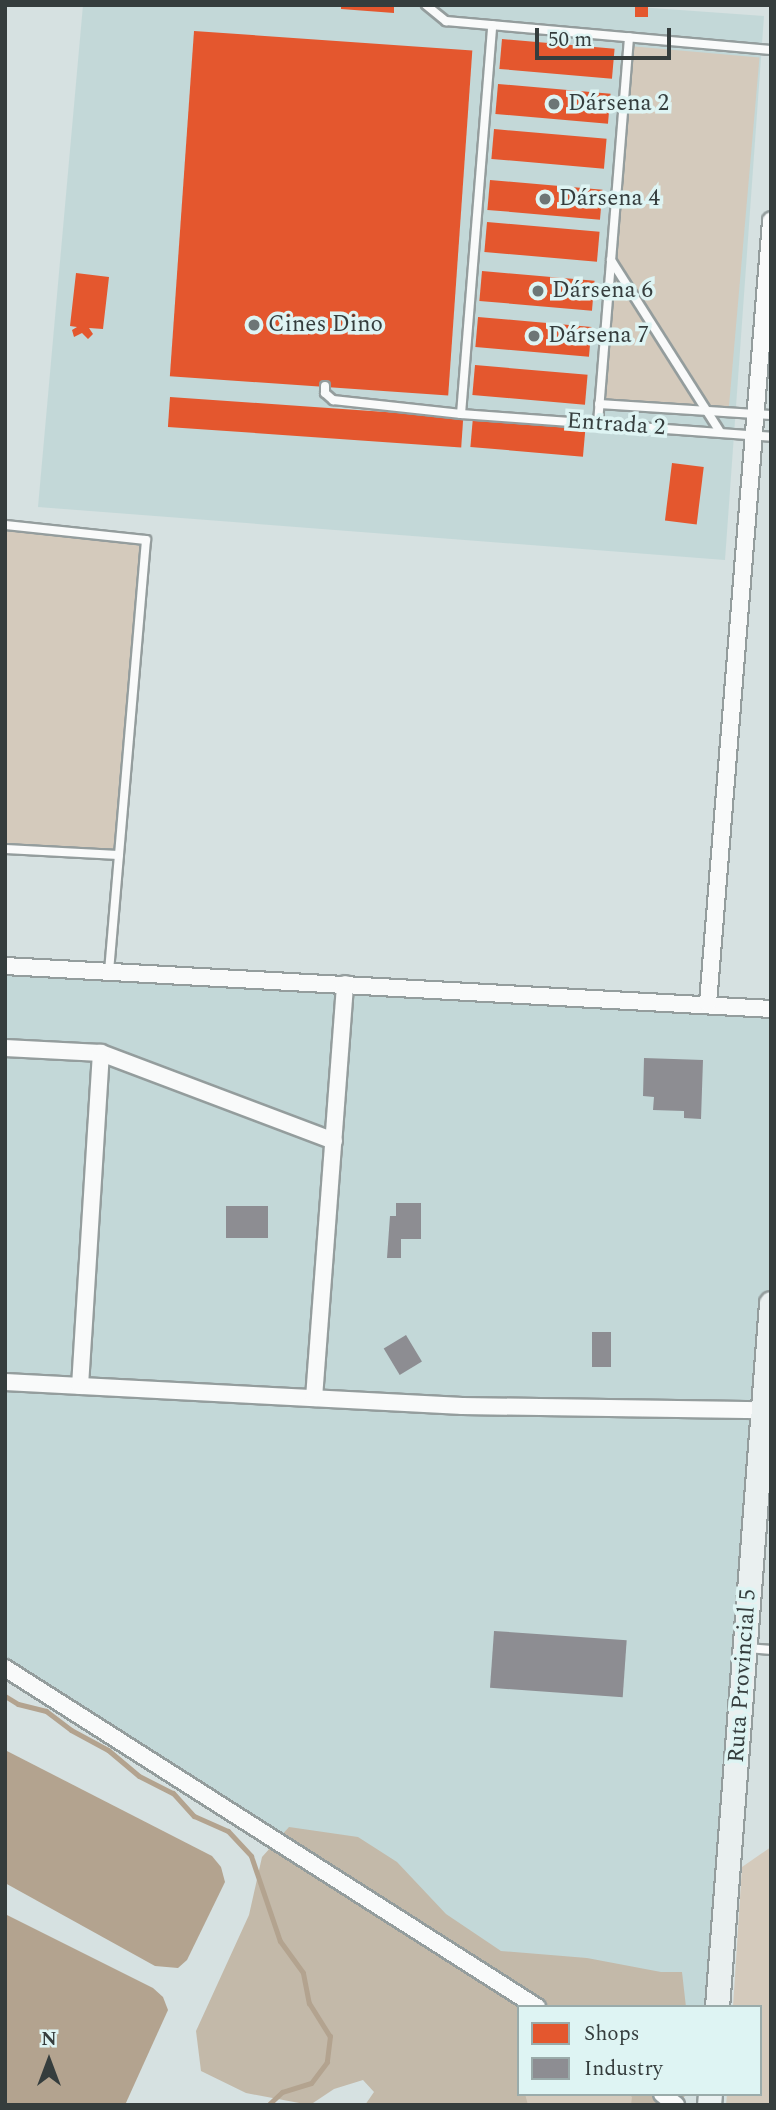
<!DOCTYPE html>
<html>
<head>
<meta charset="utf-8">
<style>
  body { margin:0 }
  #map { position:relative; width:776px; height:2110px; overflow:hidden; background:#d6e1e1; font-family:Spectral,serif }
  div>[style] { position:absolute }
  .built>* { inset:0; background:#c3d8d8 }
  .green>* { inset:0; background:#d4cabc; transform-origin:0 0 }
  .forest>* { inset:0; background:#c3b9a9 }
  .water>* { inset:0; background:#b3a38f }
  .shops>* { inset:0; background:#e4572e; transform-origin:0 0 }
  .industry>* { inset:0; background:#8d8d92; transform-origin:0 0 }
  .stream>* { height:5px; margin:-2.5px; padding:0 2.5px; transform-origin:2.5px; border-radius:2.5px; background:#b3a38f }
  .roads { filter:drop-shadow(2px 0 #949d9d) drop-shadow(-2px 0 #949d9d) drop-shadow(0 2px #949d9d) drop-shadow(0 -2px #949d9d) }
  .lane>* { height:8px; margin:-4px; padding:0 4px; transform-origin:4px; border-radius:4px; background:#f9fafa }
  .street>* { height:16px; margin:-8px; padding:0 8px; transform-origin:8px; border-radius:8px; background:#f9fafa }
  .secondary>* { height:23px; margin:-11.5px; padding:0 11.5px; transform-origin:11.5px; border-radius:11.5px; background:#eaf0f0 }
  .dots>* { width:19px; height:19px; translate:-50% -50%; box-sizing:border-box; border:4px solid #def4f3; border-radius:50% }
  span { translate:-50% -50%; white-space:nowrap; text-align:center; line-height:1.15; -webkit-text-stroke:7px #def4f3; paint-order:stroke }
  .poi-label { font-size:23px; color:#353d3d }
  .left { translate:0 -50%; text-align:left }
  .street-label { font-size:23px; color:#353d3d }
  .frame { position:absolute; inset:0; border:7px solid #353d3d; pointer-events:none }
  .legend { position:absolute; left:517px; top:2005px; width:245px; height:91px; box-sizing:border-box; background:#def4f3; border:2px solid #9aabaa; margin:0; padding:9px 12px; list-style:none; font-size:21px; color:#353d3d }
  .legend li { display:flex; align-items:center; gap:14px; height:35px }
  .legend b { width:35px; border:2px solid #9aabaa }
  .north { position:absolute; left:14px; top:2026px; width:70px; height:70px; -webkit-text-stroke:5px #def4f3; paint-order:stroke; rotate:0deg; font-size:19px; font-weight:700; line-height:28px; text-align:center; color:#353d3d }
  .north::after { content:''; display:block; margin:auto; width:24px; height:32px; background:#353d3d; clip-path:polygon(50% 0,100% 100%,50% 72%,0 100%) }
  .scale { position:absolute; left:535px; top:28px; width:136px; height:32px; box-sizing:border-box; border:4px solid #353d3d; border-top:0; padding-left:9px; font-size:21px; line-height:24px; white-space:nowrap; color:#353d3d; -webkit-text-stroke:5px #def4f3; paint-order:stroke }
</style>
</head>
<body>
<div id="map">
  <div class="built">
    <div style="clip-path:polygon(83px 5px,610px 5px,764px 16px,725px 560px,38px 507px)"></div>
    <div style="clip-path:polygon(5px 970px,771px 1010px,771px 1285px,716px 2007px,537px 2007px,5px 1668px)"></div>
  </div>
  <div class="green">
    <div style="left:629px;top:46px;width:131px;height:359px;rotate:5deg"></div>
    <div style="clip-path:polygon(5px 525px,146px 540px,119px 855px,5px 849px)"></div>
    <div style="clip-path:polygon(771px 1847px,771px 2105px,726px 2105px,727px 2094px,760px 2094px,760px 2007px,733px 2007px,742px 1867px)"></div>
    <div style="clip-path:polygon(519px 2094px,641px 2094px,640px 2105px,398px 2105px)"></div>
  </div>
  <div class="forest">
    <div style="clip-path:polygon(289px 1827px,358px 1837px,397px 1862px,446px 1914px,501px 1951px,587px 1958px,661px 1972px,682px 1972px,686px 2007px,519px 2007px,519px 2094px,525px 2094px,528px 2105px,365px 2105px,374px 2092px,363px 2080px,334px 2089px,310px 2105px,246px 2093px,201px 2071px,196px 2031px,249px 1915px,262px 1857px)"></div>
    <div style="clip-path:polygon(629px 2094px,686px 2094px,679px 2105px,631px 2105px,632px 2097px)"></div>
  </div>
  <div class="water">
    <div style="clip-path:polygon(5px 1750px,212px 1856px,221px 1867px,225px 1882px,187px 1960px,178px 1968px,155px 1966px,5px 1883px)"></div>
    <div style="clip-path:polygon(5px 1914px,153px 1988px,163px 1997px,168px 2010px,125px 2105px,5px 2105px)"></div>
  </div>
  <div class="shops">
    <div style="clip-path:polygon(341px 5px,394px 5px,394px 13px,341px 9px)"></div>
    <div style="left:635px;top:5px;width:13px;height:12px"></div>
    <div style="left:194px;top:31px;width:279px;height:346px;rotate:4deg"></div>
    <div style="left:502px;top:39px;width:113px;height:30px;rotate:5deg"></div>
    <div style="left:498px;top:84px;width:113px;height:30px;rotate:5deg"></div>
    <div style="left:494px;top:129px;width:113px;height:30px;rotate:5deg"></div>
    <div style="left:490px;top:180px;width:113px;height:30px;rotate:5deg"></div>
    <div style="left:487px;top:222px;width:113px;height:30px;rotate:5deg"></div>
    <div style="left:482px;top:271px;width:113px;height:30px;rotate:5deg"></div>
    <div style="clip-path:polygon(76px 273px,109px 277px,103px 329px,89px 328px,93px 334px,88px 339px,82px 333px,74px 337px,72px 330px,77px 327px,70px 326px)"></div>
    <div style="left:478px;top:317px;width:114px;height:30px;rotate:5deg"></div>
    <div style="left:475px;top:365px;width:113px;height:30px;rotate:5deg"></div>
    <div style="left:170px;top:397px;width:294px;height:30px;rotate:4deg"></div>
    <div style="left:473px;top:417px;width:113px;height:30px;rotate:5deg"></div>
    <div style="left:672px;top:463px;width:32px;height:58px;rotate:7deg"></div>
  </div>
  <div class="industry">
    <div style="clip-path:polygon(644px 1058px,703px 1060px,701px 1119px,684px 1118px,684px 1111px,653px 1110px,654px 1097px,643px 1096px)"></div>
    <div style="clip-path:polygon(396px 1203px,421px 1203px,421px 1239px,401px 1239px,401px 1258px,387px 1258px,390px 1216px,396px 1216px)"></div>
    <div style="left:226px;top:1206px;width:42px;height:32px"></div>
    <div style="left:592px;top:1332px;width:19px;height:35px"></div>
    <div style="left:406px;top:1335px;width:31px;height:26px;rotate:59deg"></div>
    <div style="left:494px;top:1631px;width:133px;height:57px;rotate:4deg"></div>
  </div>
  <div class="stream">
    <div style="left:5px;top:1696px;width:15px;rotate:32deg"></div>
    <div style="left:18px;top:1704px;width:29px;rotate:14deg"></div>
    <div style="left:46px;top:1711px;width:31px;rotate:37deg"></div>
    <div style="left:71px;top:1730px;width:42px;rotate:28.4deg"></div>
    <div style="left:108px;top:1750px;width:40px;rotate:40deg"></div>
    <div style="left:139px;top:1776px;width:38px;rotate:27deg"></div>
    <div style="left:173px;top:1793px;width:31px;rotate:48deg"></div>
    <div style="left:194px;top:1816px;width:37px;rotate:24deg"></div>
    <div style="left:228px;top:1831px;width:34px;rotate:47deg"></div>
    <div style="left:251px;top:1856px;width:90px;rotate:71.2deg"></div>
    <div style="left:280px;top:1941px;width:39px;rotate:54deg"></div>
    <div style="left:303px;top:1973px;width:31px;rotate:79deg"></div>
    <div style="left:309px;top:2003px;width:39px;rotate:58deg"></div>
    <div style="left:330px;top:2036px;width:26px;rotate:97deg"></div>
    <div style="left:327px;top:2062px;width:26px;rotate:127deg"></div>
    <div style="left:311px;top:2083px;width:30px;rotate:163deg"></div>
    <div style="left:282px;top:2092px;width:19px;rotate:137deg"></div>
  </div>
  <div class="roads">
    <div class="lane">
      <div style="left:426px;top:5px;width:26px;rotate:39deg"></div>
      <div style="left:446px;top:21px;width:326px;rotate:5.1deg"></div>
      <div style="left:611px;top:260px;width:204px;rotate:57.6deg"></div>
      <div style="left:325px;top:386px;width:7px;rotate:90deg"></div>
      <div style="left:325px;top:393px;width:11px;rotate:41deg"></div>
      <div style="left:333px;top:400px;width:129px;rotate:6.2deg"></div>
      <div style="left:461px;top:414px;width:311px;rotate:4.2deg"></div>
      <div style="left:599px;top:404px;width:172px;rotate:3.7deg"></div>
      <div style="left:461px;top:414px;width:390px;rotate:-85.4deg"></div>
      <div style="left:598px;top:423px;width:387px;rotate:-85.4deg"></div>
      <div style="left:5px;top:525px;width:142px;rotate:6.1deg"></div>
      <div style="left:146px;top:540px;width:434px;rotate:94.9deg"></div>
      <div style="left:5px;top:849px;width:114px;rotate:3deg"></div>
      <div style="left:748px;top:1648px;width:23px;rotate:5deg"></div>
    </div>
    <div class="street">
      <div style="left:5px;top:966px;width:767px;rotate:3.21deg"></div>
      <div style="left:708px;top:1003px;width:785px;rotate:-85.39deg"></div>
      <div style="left:5px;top:1048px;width:96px;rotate:3deg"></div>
      <div style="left:101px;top:1053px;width:249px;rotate:20.7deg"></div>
      <div style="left:5px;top:1382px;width:458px;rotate:3deg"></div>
      <div style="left:462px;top:1406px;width:301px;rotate:0.8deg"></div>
      <div style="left:80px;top:1386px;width:334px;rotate:-86.4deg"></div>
      <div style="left:314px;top:1398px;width:415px;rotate:-85.7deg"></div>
      <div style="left:5px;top:1668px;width:631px;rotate:32.51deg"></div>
      <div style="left:662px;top:2094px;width:18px;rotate:38deg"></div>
    </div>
    <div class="secondary">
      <div style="left:717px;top:2007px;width:706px;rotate:-85.61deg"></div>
      <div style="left:709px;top:2105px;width:11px;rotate:-85deg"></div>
    </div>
  </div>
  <div class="dots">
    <div style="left:554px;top:104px;background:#6d7676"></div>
    <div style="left:545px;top:199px;background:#6d7676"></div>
    <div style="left:538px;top:291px;background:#6d7676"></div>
    <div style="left:254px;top:325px;background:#6d7676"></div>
    <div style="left:534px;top:336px;background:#6d7676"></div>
  </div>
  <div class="poi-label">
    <span class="left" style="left:568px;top:104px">Dársena 2</span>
    <span class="left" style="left:559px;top:199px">Dársena 4</span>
    <span class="left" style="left:552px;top:291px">Dársena 6</span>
    <span class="left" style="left:268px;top:325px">Cines Dino</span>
    <span class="left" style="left:548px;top:336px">Dársena 7</span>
  </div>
  <div class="street-label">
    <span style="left:616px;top:425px;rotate:4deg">Entrada 2</span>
    <span style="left:743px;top:1676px;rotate:-86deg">Ruta Provincial 5</span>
  </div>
  <div class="frame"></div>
  <ul class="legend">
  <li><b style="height:19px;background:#e4572e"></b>Shops</li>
  <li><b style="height:19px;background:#8d8d92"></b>Industry</li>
  </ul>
  <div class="north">N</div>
  <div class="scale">50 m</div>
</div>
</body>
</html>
